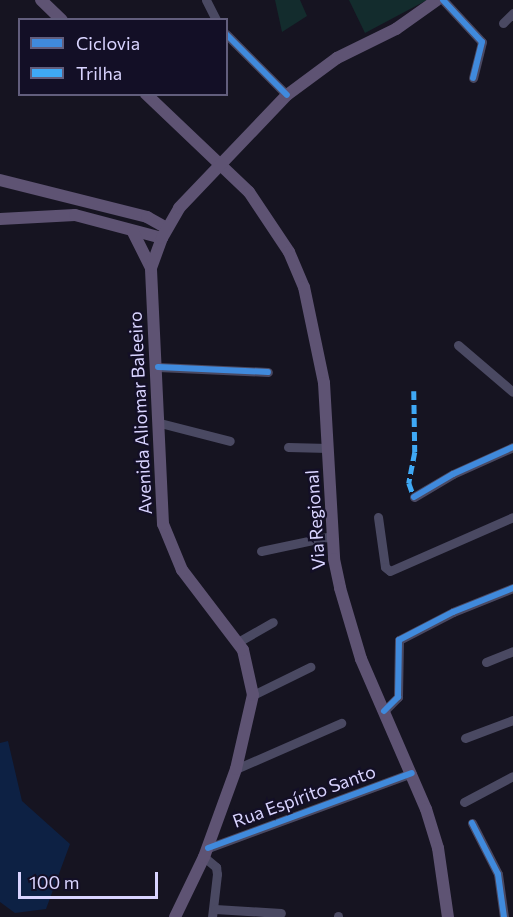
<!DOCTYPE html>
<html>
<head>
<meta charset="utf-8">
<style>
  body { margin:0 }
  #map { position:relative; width:513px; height:917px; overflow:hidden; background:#161421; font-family:Commissioner,sans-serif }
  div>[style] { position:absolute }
  .green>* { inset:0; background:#132c2d }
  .water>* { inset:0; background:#0d2144 }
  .minor>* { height:9px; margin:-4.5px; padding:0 4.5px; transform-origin:4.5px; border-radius:4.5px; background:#4a4962 }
  .major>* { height:12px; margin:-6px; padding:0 6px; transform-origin:6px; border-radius:6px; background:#5e5373 }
  .quiet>* { height:4.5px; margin-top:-2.25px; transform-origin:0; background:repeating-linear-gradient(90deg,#3fa9f5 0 9px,transparent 0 13.5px) }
  .cycleway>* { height:6px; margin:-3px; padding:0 3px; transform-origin:3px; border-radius:3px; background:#408adc }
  span { translate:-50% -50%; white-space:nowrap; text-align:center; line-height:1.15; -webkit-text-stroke:4.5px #130f26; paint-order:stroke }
  .street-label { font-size:18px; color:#d9d4ff }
  .legend { position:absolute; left:18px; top:18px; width:210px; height:78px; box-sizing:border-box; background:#130f26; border:2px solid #625e7d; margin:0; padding:8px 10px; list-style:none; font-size:18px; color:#d9d4ff }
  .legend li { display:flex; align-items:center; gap:12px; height:30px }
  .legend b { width:30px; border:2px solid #625e7d }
  .scale { position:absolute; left:18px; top:872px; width:140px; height:27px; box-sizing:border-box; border:3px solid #d9d4ff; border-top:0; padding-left:8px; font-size:18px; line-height:21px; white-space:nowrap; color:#d9d4ff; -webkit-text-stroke:4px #130f26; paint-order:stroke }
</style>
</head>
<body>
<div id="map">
  <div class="green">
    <div style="clip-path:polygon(275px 0,300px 0,307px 16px,282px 32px)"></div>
    <div style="clip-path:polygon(349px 0,427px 0,365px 33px)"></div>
  </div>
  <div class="water">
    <div style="clip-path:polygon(8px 741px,22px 801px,70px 844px,46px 909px,15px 913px,0 902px,0 743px)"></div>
  </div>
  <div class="minor">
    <div style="left:206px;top:0;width:22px;rotate:63deg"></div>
    <div style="left:443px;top:0;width:57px;rotate:47.1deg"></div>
    <div style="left:482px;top:42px;width:37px;rotate:104deg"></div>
    <div style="left:503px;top:23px;width:14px;rotate:-45deg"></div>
    <div style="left:226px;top:34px;width:86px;rotate:45deg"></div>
    <div style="left:458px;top:345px;width:72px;rotate:40.5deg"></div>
    <div style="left:158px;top:367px;width:110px;rotate:2.6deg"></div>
    <div style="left:160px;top:423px;width:72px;rotate:14.4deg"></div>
    <div style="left:288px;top:447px;width:40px;rotate:1.4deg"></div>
    <div style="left:414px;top:497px;width:45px;rotate:-30.5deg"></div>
    <div style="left:453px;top:474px;width:66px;rotate:-24.2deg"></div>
    <div style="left:378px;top:517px;width:50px;rotate:82deg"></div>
    <div style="left:385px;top:567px;width:6px;rotate:39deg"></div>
    <div style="left:390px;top:571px;width:134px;rotate:-23.7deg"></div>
    <div style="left:261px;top:551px;width:73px;rotate:-11.9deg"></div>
    <div style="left:238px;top:642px;width:40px;rotate:-29.7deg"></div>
    <div style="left:486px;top:662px;width:29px;rotate:-22deg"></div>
    <div style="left:253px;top:695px;width:64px;rotate:-26.2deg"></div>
    <div style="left:384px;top:711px;width:20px;rotate:-45deg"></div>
    <div style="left:398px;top:697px;width:57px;rotate:-89deg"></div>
    <div style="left:399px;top:640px;width:61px;rotate:-27.4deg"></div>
    <div style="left:453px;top:612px;width:65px;rotate:-21.8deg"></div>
    <div style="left:465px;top:738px;width:51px;rotate:-20.6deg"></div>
    <div style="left:236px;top:769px;width:115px;rotate:-23.7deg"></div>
    <div style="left:464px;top:802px;width:55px;rotate:-28deg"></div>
    <div style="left:472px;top:823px;width:57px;rotate:63deg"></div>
    <div style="left:498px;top:874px;width:43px;rotate:82.1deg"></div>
    <div style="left:208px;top:848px;width:217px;rotate:-20.2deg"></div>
    <div style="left:204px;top:857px;width:16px;rotate:40deg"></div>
    <div style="left:216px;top:867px;width:7px;rotate:82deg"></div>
    <div style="left:217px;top:874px;width:43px;rotate:96.6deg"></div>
    <div style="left:215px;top:909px;width:66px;rotate:3.5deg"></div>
    <div style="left:338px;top:917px;width:1px;rotate:-90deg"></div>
  </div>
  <div class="major">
    <div style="left:41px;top:0;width:29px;rotate:44deg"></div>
    <div style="left:146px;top:94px;width:142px;rotate:43.6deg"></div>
    <div style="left:249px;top:192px;width:72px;rotate:56.3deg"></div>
    <div style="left:289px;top:252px;width:38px;rotate:67deg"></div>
    <div style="left:304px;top:287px;width:98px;rotate:78.2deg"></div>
    <div style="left:324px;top:383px;width:176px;rotate:86.7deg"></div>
    <div style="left:334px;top:559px;width:30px;rotate:78deg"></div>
    <div style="left:340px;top:588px;width:74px;rotate:73.5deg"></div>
    <div style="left:361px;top:659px;width:163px;rotate:66.6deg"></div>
    <div style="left:426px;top:809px;width:41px;rotate:72.9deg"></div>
    <div style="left:438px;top:848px;width:70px;rotate:81.8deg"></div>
    <div style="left:0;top:180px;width:152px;rotate:14.1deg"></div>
    <div style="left:147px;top:217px;width:23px;rotate:29deg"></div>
    <div style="left:0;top:219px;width:75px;rotate:-3.1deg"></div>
    <div style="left:75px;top:215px;width:90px;rotate:14.8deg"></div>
    <div style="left:133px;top:232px;width:40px;rotate:63.4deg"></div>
    <div style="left:175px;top:917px;width:67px;rotate:-64.2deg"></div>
    <div style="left:204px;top:857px;width:94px;rotate:-70deg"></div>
    <div style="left:236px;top:769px;width:76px;rotate:-77.1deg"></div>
    <div style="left:253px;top:695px;width:46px;rotate:-102.5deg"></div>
    <div style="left:243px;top:650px;width:101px;rotate:-127.3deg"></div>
    <div style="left:182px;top:570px;width:50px;rotate:-112.4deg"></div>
    <div style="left:163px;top:524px;width:256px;rotate:-92.7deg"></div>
    <div style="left:151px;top:268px;width:32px;rotate:-70deg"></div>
    <div style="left:162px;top:238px;width:34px;rotate:-60deg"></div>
    <div style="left:179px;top:208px;width:156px;rotate:-46.3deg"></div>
    <div style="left:287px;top:95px;width:62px;rotate:-36.5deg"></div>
    <div style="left:337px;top:58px;width:66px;rotate:-26.2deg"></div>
    <div style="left:396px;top:29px;width:50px;rotate:-35.3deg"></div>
  </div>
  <div class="quiet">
    <div style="left:414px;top:391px;width:61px;rotate:89.1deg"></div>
    <div style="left:415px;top:452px;width:32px;rotate:101deg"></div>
    <div style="left:409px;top:483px;width:15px;rotate:70deg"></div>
  </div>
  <div class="cycleway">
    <div style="left:443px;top:0;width:57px;rotate:47.1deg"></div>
    <div style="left:482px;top:42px;width:37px;rotate:104deg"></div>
    <div style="left:226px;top:34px;width:86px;rotate:45deg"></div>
    <div style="left:158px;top:367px;width:110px;rotate:2.6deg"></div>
    <div style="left:414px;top:497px;width:45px;rotate:-30.5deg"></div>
    <div style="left:453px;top:474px;width:66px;rotate:-24.2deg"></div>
    <div style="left:384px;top:711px;width:20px;rotate:-45deg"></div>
    <div style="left:398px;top:697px;width:57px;rotate:-89deg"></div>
    <div style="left:399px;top:640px;width:61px;rotate:-27.4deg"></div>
    <div style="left:453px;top:612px;width:65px;rotate:-21.8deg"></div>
    <div style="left:472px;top:823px;width:57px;rotate:63deg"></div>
    <div style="left:498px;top:874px;width:43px;rotate:82.1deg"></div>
    <div style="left:208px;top:848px;width:217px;rotate:-20.2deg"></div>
  </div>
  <div class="street-label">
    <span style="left:140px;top:413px;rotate:-93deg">Avenida Aliomar Baleeiro</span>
    <span style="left:315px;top:520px;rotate:-94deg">Via Regional</span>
    <span style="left:304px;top:796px;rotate:-20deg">Rua Espírito Santo</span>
  </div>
  <ul class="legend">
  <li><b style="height:8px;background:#408adc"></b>Ciclovia</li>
  <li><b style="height:8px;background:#3fa9f5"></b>Trilha</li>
  </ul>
  <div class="scale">100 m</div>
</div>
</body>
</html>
